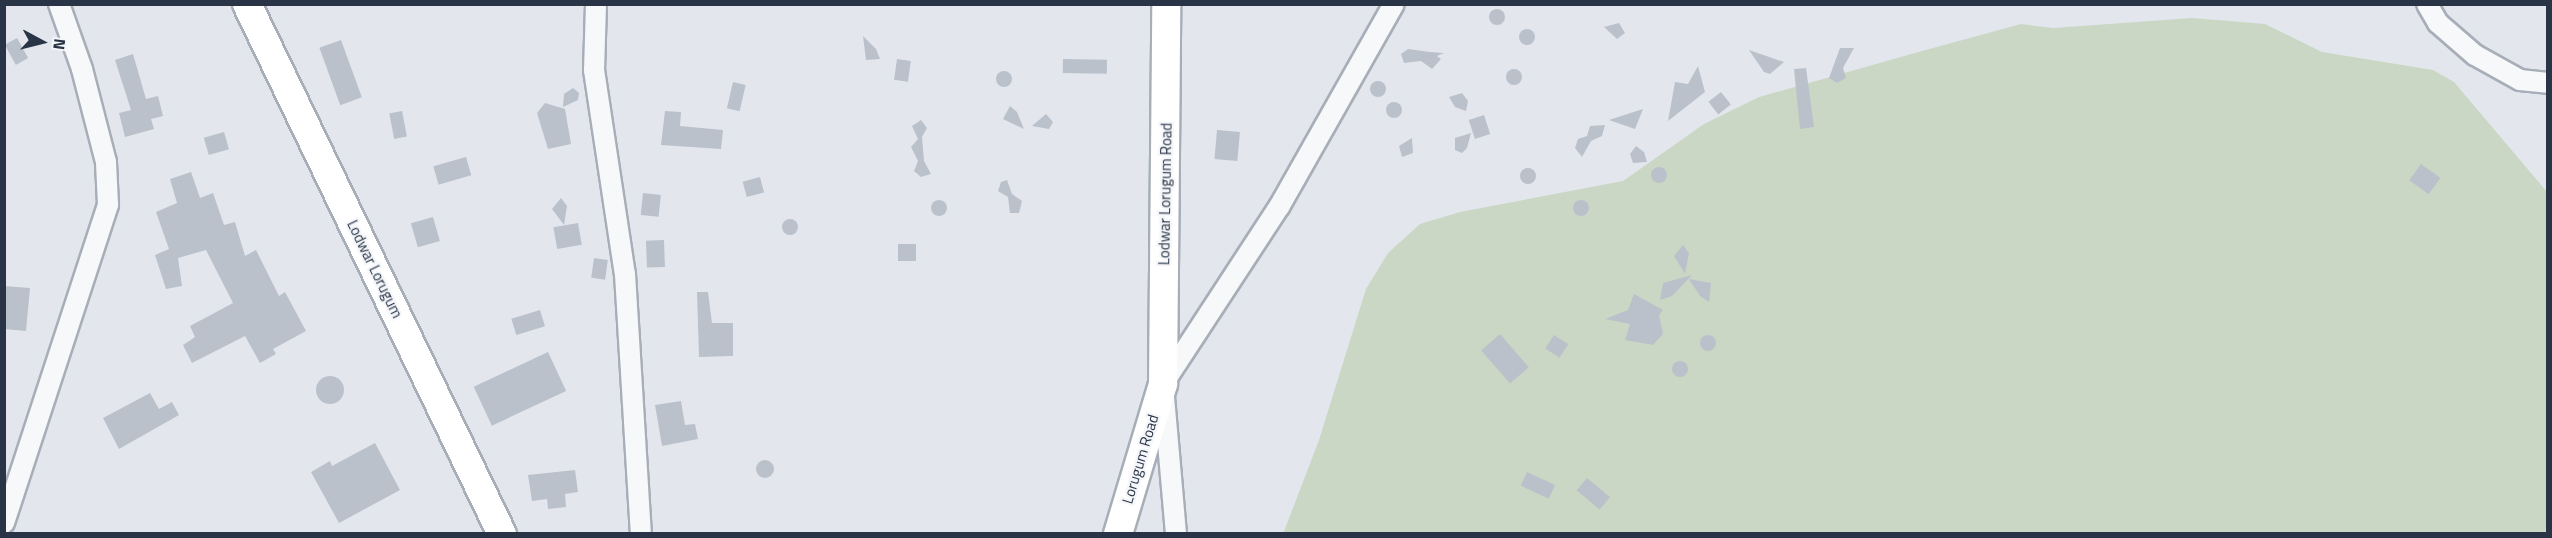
<!DOCTYPE html>
<html>
<head>
<meta charset="utf-8">
<style>
  body { margin:0 }
  #map { position:relative; width:2552px; height:538px; overflow:hidden; background:#e3e7ed; font-family:"Titillium Web",sans-serif }
  div>[style] { position:absolute }
  .green>* { inset:0; background:#cad7c4 }
  .building>* { inset:0; background:#bac1cb; transform-origin:0 0 }
  .round { border-radius:50% }
  .roads { filter:drop-shadow(2px 0 #a7aeb8) drop-shadow(-2px 0 #a7aeb8) drop-shadow(0 2px #a7aeb8) drop-shadow(0 -2px #a7aeb8) }
  .street>* { height:20px; margin:-10px; padding:0 10px; transform-origin:10px; border-radius:10px; background:#f7f8fa }
  .secondary>* { height:28px; margin:-14px; padding:0 14px; transform-origin:14px; border-radius:14px; background:#fff }
  span { translate:-50% -50%; white-space:nowrap; text-align:center; line-height:1.15; -webkit-text-stroke:4.5px #f4f6f9; paint-order:stroke }
  .street-label { font-size:15px; color:#293547 }
  .frame { position:absolute; inset:0; border:6px solid #293547; pointer-events:none }
  .north { position:absolute; left:12px; top:12px; width:60px; height:60px; -webkit-text-stroke:4px #f4f6f9; paint-order:stroke; rotate:97deg; font-size:16px; font-weight:700; line-height:24px; text-align:center; color:#293547 }
  .north::after { content:''; display:block; margin:auto; width:21px; height:27px; background:#293547; clip-path:polygon(50% 0,100% 100%,50% 72%,0 100%) }
</style>
</head>
<body>
<div id="map">
  <div class="green">
    <div style="clip-path:polygon(2192px 18px,2265px 24px,2322px 52px,2433px 70px,2454px 82px,2547px 192px,2547px 533px,1283px 534px,1319px 440px,1366px 289px,1388px 253px,1420px 224px,1460px 212px,1623px 181px,1704px 124px,1759px 97px,1922px 51px,2021px 24px,2053px 28px)"></div>
  </div>
  <div class="building">
    <div class="round" style="left:1489px;top:9px;width:16px;height:16px"></div>
    <div style="clip-path:polygon(1619px 23px,1625px 33px,1617px 39px,1604px 27px)"></div>
    <div class="round" style="left:1519px;top:29px;width:16px;height:16px"></div>
    <div style="clip-path:polygon(863px 36px,876px 49px,880px 59px,866px 60px)"></div>
    <div style="left:17px;top:38px;width:23px;height:14px;rotate:61deg"></div>
    <div style="left:341px;top:40px;width:61px;height:23px;rotate:70deg"></div>
    <div style="clip-path:polygon(1840px 48px,1854px 48px,1843px 68px,1846px 78px,1837px 83px,1829px 78px)"></div>
    <div style="clip-path:polygon(1408px 49px,1430px 52px,1444px 53px,1437px 56px,1441px 59px,1432px 69px,1421px 61px,1404px 63px,1401px 54px)"></div>
    <div style="clip-path:polygon(1749px 50px,1784px 62px,1770px 74px,1764px 72px)"></div>
    <div style="clip-path:polygon(133px 54px,146px 99px,158px 96px,163px 116px,151px 119px,154px 129px,125px 137px,119px 113px,131px 110px,115px 60px)"></div>
    <div style="left:897px;top:59px;width:14px;height:21px;rotate:8deg"></div>
    <div style="left:1063px;top:59px;width:44px;height:14px;rotate:1deg"></div>
    <div style="clip-path:polygon(1698px 66px,1705px 92px,1668px 121px,1675px 82px,1688px 84px)"></div>
    <div style="clip-path:polygon(1806px 68px,1814px 127px,1800px 129px,1794px 69px)"></div>
    <div class="round" style="left:1506px;top:69px;width:16px;height:16px"></div>
    <div class="round" style="left:996px;top:71px;width:16px;height:16px"></div>
    <div class="round" style="left:1370px;top:81px;width:16px;height:16px"></div>
    <div style="left:733px;top:82px;width:13px;height:27px;rotate:13deg"></div>
    <div style="clip-path:polygon(573px 88px,579px 93px,578px 100px,563px 107px,564px 94px)"></div>
    <div style="left:1721px;top:92px;width:16px;height:16px;rotate:52deg"></div>
    <div style="clip-path:polygon(1462px 93px,1468px 101px,1466px 111px,1455px 107px,1449px 97px)"></div>
    <div class="round" style="left:1386px;top:102px;width:16px;height:16px"></div>
    <div style="clip-path:polygon(545px 103px,565px 109px,571px 144px,548px 149px,537px 113px)"></div>
    <div style="clip-path:polygon(1010px 106px,1017px 112px,1024px 129px,1003px 119px)"></div>
    <div style="clip-path:polygon(1643px 109px,1635px 129px,1609px 120px)"></div>
    <div style="left:402px;top:111px;width:26px;height:13px;rotate:79deg"></div>
    <div style="clip-path:polygon(665px 111px,681px 112px,680px 126px,723px 130px,721px 149px,661px 145px)"></div>
    <div style="clip-path:polygon(1046px 114px,1053px 122px,1049px 129px,1032px 126px)"></div>
    <div style="left:1484px;top:115px;width:20px;height:16px;rotate:72deg"></div>
    <div style="clip-path:polygon(921px 120px,927px 128px,922px 137px,924px 161px,931px 174px,921px 177px,914px 171px,918px 161px,911px 147px,918px 139px,912px 126px)"></div>
    <div style="clip-path:polygon(1605px 125px,1602px 136px,1591px 141px,1582px 157px,1575px 148px,1578px 139px,1587px 136px,1590px 126px)"></div>
    <div style="left:1217px;top:130px;width:23px;height:29px;rotate:5deg"></div>
    <div style="left:224px;top:132px;width:18px;height:21px;rotate:74deg"></div>
    <div style="clip-path:polygon(1471px 133px,1467px 148px,1462px 153px,1455px 150px,1455px 138px)"></div>
    <div style="clip-path:polygon(1412px 138px,1413px 153px,1402px 157px,1399px 146px)"></div>
    <div style="clip-path:polygon(1636px 146px,1644px 152px,1647px 162px,1633px 163px,1630px 154px)"></div>
    <div style="left:466px;top:157px;width:19px;height:34px;rotate:74deg"></div>
    <div style="left:2421px;top:164px;width:24px;height:20px;rotate:36deg"></div>
    <div class="round" style="left:1651px;top:167px;width:16px;height:16px"></div>
    <div class="round" style="left:1520px;top:168px;width:16px;height:16px"></div>
    <div style="clip-path:polygon(191px 172px,200px 198px,213px 193px,224px 225px,235px 222px,245px 256px,256px 250px,279px 296px,285px 292px,306px 331px,273px 349px,276px 354px,260px 363px,245px 336px,192px 363px,183px 345px,195px 337px,190px 326px,233px 303px,206px 250px,178px 258px,182px 286px,166px 289px,155px 255px,169px 249px,156px 212px,177px 203px,170px 179px)"></div>
    <div style="left:760px;top:177px;width:16px;height:18px;rotate:75deg"></div>
    <div style="clip-path:polygon(1007px 180px,1012px 194px,1022px 201px,1019px 213px,1010px 213px,1008px 197px,998px 191px,1001px 182px)"></div>
    <div style="left:643px;top:193px;width:18px;height:22px;rotate:6deg"></div>
    <div style="clip-path:polygon(561px 198px,567px 206px,564px 225px,552px 209px)"></div>
    <div class="round" style="left:1573px;top:200px;width:16px;height:16px"></div>
    <div class="round" style="left:931px;top:200px;width:16px;height:16px"></div>
    <div style="left:433px;top:217px;width:25px;height:23px;rotate:74deg"></div>
    <div class="round" style="left:782px;top:219px;width:16px;height:16px"></div>
    <div style="left:578px;top:223px;width:22px;height:25px;rotate:80deg"></div>
    <div style="left:664px;top:240px;width:27px;height:18px;rotate:88deg"></div>
    <div style="left:916px;top:244px;width:17px;height:18px;rotate:90deg"></div>
    <div style="clip-path:polygon(1683px 245px,1689px 253px,1685px 274px,1674px 256px)"></div>
    <div style="left:594px;top:258px;width:14px;height:20px;rotate:8deg"></div>
    <div style="clip-path:polygon(1692px 275px,1672px 296px,1660px 300px,1663px 283px)"></div>
    <div style="clip-path:polygon(1689px 279px,1711px 283px,1709px 302px,1700px 296px)"></div>
    <div style="clip-path:polygon(4px 286px,30px 288px,26px 331px,4px 329px)"></div>
    <div style="clip-path:polygon(697px 292px,708px 292px,712px 323px,733px 323px,733px 356px,699px 357px)"></div>
    <div style="clip-path:polygon(1634px 294px,1663px 310px,1659px 315px,1663px 334px,1653px 345px,1625px 340px,1630px 324px,1605px 319px,1628px 310px)"></div>
    <div style="left:540px;top:310px;width:17px;height:30px;rotate:73deg"></div>
    <div style="left:1500px;top:334px;width:44px;height:25px;rotate:49deg"></div>
    <div style="left:1554px;top:335px;width:17px;height:16px;rotate:33deg"></div>
    <div class="round" style="left:1700px;top:335px;width:16px;height:16px"></div>
    <div style="left:548px;top:352px;width:43px;height:82px;rotate:65deg"></div>
    <div class="round" style="left:1672px;top:361px;width:16px;height:16px"></div>
    <div class="round" style="left:316px;top:376px;width:28px;height:28px"></div>
    <div style="clip-path:polygon(150px 393px,159px 409px,172px 402px,179px 415px,119px 449px,103px 418px)"></div>
    <div style="clip-path:polygon(681px 401px,685px 425px,695px 424px,698px 439px,662px 446px,655px 405px)"></div>
    <div style="clip-path:polygon(375px 443px,400px 490px,339px 523px,311px 472px,330px 461px,332px 466px)"></div>
    <div class="round" style="left:756px;top:460px;width:18px;height:18px"></div>
    <div style="clip-path:polygon(575px 470px,578px 492px,565px 494px,566px 507px,548px 509px,547px 499px,532px 501px,528px 475px)"></div>
    <div style="left:1527px;top:472px;width:31px;height:15px;rotate:25deg"></div>
    <div style="left:1587px;top:478px;width:30px;height:16px;rotate:40deg"></div>
  </div>
  <div class="roads">
    <div class="street">
      <div style="left:596px;top:4px;width:66px;rotate:91.7deg"></div>
      <div style="left:594px;top:70px;width:206px;rotate:81.4deg"></div>
      <div style="left:625px;top:274px;width:260px;rotate:86.5deg"></div>
      <div style="left:2427px;top:4px;width:22px;rotate:60deg"></div>
      <div style="left:2438px;top:23px;width:49px;rotate:40.9deg"></div>
      <div style="left:2475px;top:55px;width:51px;rotate:29.1deg"></div>
      <div style="left:2520px;top:80px;width:28px;rotate:6deg"></div>
      <div style="left:4px;top:523px;width:335px;rotate:-71.9deg"></div>
      <div style="left:108px;top:205px;width:43px;rotate:-92.7deg"></div>
      <div style="left:106px;top:162px;width:96px;rotate:-104.5deg"></div>
      <div style="left:82px;top:69px;width:69px;rotate:-109.5deg"></div>
      <div style="left:1176px;top:534px;width:151px;rotate:-95deg"></div>
      <div style="left:1163px;top:384px;width:212px;rotate:-56.8deg"></div>
      <div style="left:1279px;top:207px;width:233px;rotate:-60.5deg"></div>
    </div>
    <div class="secondary">
      <div style="left:247px;top:4px;width:588px;rotate:64.31deg"></div>
      <div style="left:1118px;top:534px;width:157px;rotate:-73.3deg"></div>
      <div style="left:1163px;top:384px;width:380px;rotate:-89.5deg"></div>
    </div>
  </div>
  <div class="street-label">
    <span style="left:1165px;top:194px;rotate:-89deg">Lodwar Lorugum Road</span>
    <span style="left:375px;top:269px;rotate:64deg">Lodwar Lorugum</span>
    <span style="left:1140px;top:459px;rotate:-73deg">Lorugum Road</span>
  </div>
  <div class="frame"></div>
  <div class="north">N</div>
</div>
</body>
</html>
